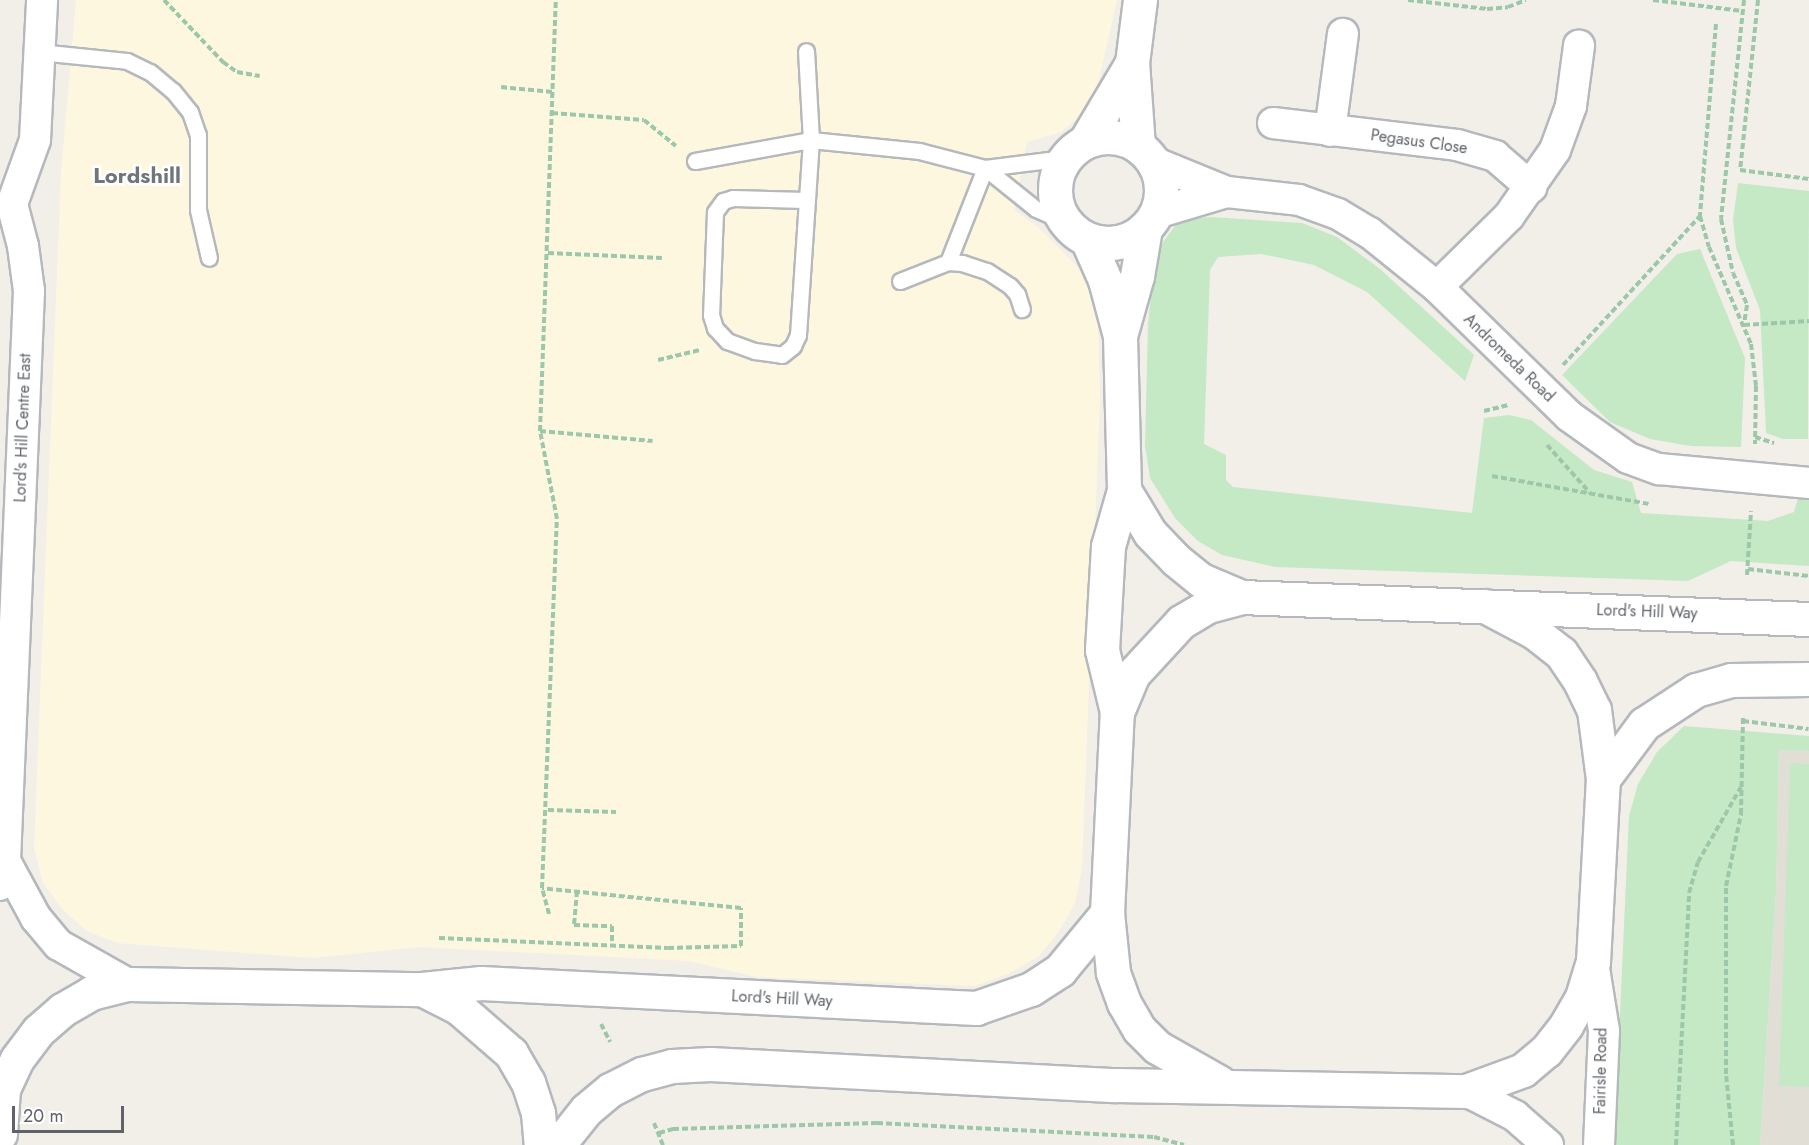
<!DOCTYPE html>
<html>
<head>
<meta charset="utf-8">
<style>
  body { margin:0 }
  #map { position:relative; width:1809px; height:1145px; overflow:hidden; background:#f1efe8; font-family:Jost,sans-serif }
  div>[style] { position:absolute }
  .commercial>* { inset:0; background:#fef7e0 }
  .education>* { inset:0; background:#e1ded6 }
  .green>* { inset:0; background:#c5e8c5 }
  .path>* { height:4px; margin-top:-2px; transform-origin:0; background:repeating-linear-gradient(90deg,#9cc7a9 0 6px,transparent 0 9px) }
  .roads { filter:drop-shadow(2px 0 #b5b8bc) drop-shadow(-2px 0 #b5b8bc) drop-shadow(0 2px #b5b8bc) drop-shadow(0 -2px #b5b8bc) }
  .service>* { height:15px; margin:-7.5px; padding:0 7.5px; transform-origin:7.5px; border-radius:7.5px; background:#fff }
  .minor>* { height:30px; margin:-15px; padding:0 15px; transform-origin:15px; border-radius:15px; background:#fff }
  .tertiary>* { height:33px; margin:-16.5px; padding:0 16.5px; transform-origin:16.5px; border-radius:16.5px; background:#fff }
  .tertiary>.ring { margin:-16.5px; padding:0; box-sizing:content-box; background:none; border:33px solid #fff; border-radius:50% }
  span { translate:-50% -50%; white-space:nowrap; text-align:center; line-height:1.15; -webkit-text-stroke:5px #fff; paint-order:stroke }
  .street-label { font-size:16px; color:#5f6368 }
  .district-label { font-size:22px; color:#70757a; font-weight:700 }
  .scale { position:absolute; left:12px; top:1106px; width:112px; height:27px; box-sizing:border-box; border:3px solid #5f6368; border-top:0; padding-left:8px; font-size:18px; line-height:21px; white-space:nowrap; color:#5f6368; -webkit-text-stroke:4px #fff; paint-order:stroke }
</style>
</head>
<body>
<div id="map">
  <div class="commercial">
    <div style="clip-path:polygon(76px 0,1117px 0,1096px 93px,1082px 114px,1061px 132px,1027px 142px,1014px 210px,1038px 227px,1087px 276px,1098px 321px,1100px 398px,1082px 868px,1075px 903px,1058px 933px,1039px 956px,1010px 973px,975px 986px,757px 977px,689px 961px,419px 947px,313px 958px,117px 943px,87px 931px,62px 909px,43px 883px,34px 848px,61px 173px)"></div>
  </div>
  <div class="education">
    <div style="clip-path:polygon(1779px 749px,1809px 751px,1809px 1145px,1760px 1145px,1776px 893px)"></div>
  </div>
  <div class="green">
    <div style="clip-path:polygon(1738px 183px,1809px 191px,1808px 439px,1783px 439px,1766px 433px,1760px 310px,1736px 248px,1733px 220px)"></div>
    <div style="clip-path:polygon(1211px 217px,1302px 223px,1337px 237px,1380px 269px,1474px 355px,1465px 381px,1367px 292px,1314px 265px,1261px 254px,1218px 257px,1210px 270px,1204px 444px,1226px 455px,1226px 480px,1233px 487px,1472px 513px,1484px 418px,1509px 415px,1531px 420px,1594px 470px,1632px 482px,1641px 513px,1768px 521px,1794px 512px,1798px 499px,1809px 500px,1809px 566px,1731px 561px,1688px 581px,1275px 567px,1222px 555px,1198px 541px,1175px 518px,1150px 478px,1145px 446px,1148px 325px,1154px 264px,1163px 242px,1175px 226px,1189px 219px)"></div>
    <div style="clip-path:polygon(1700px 249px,1745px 358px,1741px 447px,1691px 446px,1650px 439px,1610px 422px,1562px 375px,1677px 254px)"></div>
    <div style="clip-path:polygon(1684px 726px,1809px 736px,1809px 751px,1779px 750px,1776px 893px,1760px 1145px,1614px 1145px,1629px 816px,1638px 784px,1657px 752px)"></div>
    <div style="clip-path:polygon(1790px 763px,1809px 764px,1809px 1087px,1779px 1086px)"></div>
  </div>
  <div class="path">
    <div style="left:164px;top:0;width:86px;rotate:46.4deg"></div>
    <div style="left:223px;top:62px;width:17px;rotate:36deg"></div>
    <div style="left:237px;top:72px;width:23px;rotate:10deg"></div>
    <div style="left:1408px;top:0;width:80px;rotate:6.5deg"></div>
    <div style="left:1487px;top:9px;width:21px;rotate:-5deg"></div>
    <div style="left:1508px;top:7px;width:19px;rotate:-21deg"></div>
    <div style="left:1653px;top:0;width:90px;rotate:7deg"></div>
    <div style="left:1744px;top:0;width:220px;rotate:96deg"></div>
    <div style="left:1721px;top:219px;width:55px;rotate:77.5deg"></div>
    <div style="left:1733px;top:273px;width:35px;rotate:66deg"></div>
    <div style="left:1747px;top:305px;width:19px;rotate:99deg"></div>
    <div style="left:1758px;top:0;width:171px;rotate:96deg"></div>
    <div style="left:1740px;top:170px;width:70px;rotate:7.4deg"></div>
    <div style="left:1716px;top:24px;width:193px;rotate:94.8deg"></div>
    <div style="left:1700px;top:216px;width:32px;rotate:74deg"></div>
    <div style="left:1709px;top:247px;width:106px;rotate:66.6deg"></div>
    <div style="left:1751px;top:344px;width:42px;rotate:83.2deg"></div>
    <div style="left:1756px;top:386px;width:58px;rotate:91deg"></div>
    <div style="left:501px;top:87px;width:52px;rotate:5.5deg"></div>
    <div style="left:552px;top:113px;width:92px;rotate:4.4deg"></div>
    <div style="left:644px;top:120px;width:41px;rotate:39.1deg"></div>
    <div style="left:548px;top:253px;width:114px;rotate:2.5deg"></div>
    <div style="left:1744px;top:325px;width:65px;rotate:-3.5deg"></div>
    <div style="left:658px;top:360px;width:43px;rotate:-13.4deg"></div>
    <div style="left:1563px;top:365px;width:202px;rotate:-47.4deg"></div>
    <div style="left:1484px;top:411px;width:25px;rotate:-14deg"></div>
    <div style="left:540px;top:431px;width:113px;rotate:5.1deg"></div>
    <div style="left:1755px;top:437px;width:20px;rotate:18deg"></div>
    <div style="left:1547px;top:445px;width:64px;rotate:48.1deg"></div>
    <div style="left:1492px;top:476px;width:159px;rotate:10.1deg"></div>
    <div style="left:1748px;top:569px;width:61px;rotate:6.5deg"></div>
    <div style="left:1747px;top:575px;width:64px;rotate:-86.4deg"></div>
    <div style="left:1743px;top:721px;width:66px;rotate:6.9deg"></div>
    <div style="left:548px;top:810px;width:68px;rotate:1.7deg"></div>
    <div style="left:577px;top:891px;width:34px;rotate:95deg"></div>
    <div style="left:574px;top:925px;width:38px;rotate:2deg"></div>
    <div style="left:612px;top:926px;width:18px;rotate:90deg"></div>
    <div style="left:549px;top:914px;width:27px;rotate:-105deg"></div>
    <div style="left:542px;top:888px;width:369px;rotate:-87.7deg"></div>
    <div style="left:557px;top:519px;width:90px;rotate:-100.9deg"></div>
    <div style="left:540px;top:431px;width:431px;rotate:-87.9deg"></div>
    <div style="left:439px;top:938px;width:229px;rotate:2.5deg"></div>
    <div style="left:668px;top:948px;width:73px;rotate:-1.6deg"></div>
    <div style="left:741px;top:946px;width:38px;rotate:-90deg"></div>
    <div style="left:741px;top:908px;width:200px;rotate:-174.3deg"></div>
    <div style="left:601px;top:1024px;width:20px;rotate:63deg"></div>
    <div style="left:654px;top:1123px;width:24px;rotate:68deg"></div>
    <div style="left:659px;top:1133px;width:15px;rotate:-16deg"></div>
    <div style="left:673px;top:1129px;width:204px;rotate:-1.7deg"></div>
    <div style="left:877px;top:1123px;width:277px;rotate:2.9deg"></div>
    <div style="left:1154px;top:1137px;width:31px;rotate:15deg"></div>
    <div style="left:1676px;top:1145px;width:252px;rotate:-87deg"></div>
    <div style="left:1689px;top:893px;width:32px;rotate:-74deg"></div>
    <div style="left:1698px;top:862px;width:86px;rotate:-60.2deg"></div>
    <div style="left:1733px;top:1145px;width:71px;rotate:-95.6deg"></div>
    <div style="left:1726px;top:1074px;width:188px;rotate:-90deg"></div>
    <div style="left:1726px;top:886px;width:74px;rotate:-78.2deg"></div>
    <div style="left:1741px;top:814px;width:98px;rotate:-88.8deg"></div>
  </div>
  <div class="roads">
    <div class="service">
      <div style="left:39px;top:52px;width:88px;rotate:5.8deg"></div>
      <div style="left:127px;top:61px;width:25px;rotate:26deg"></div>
      <div style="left:150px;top:72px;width:30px;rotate:40deg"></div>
      <div style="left:173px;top:91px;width:27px;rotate:51deg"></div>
      <div style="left:190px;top:112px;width:24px;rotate:71deg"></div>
      <div style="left:198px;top:135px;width:75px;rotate:90deg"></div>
      <div style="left:198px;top:210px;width:49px;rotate:77.1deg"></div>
      <div style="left:695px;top:161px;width:118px;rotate:-10.3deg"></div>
      <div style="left:811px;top:140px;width:109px;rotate:5.8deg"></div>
      <div style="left:919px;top:151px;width:68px;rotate:14.4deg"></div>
      <div style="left:985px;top:168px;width:80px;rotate:-7.2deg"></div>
      <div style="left:985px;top:168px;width:65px;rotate:38.8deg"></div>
      <div style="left:1036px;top:209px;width:32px;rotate:24deg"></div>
      <div style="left:805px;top:200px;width:72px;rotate:-178.4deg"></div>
      <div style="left:733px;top:198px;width:10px;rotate:163deg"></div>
      <div style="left:723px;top:201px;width:14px;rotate:126deg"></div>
      <div style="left:715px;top:212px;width:103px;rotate:92.2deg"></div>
      <div style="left:711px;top:315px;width:14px;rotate:73deg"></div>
      <div style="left:715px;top:328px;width:18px;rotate:47deg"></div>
      <div style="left:727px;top:341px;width:30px;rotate:20deg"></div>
      <div style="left:755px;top:351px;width:27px;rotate:8deg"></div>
      <div style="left:782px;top:355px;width:14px;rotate:-39deg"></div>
      <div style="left:793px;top:346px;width:12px;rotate:-66deg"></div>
      <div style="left:798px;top:335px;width:195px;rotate:-86.2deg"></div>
      <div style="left:811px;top:140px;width:89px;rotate:-93.2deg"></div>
      <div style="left:948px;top:262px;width:101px;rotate:-68.5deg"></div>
      <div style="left:900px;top:281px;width:52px;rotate:-21.6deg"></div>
      <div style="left:948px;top:262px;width:14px;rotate:4deg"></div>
      <div style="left:962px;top:263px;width:26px;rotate:18deg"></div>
      <div style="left:987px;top:271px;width:27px;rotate:33deg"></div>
      <div style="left:1010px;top:286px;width:11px;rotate:49deg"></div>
      <div style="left:1017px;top:294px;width:16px;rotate:72deg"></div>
    </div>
    <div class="minor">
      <div style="left:1273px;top:123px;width:185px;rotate:6.8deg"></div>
      <div style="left:1457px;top:145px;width:40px;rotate:16deg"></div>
      <div style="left:1495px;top:156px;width:48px;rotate:40.7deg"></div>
      <div style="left:1330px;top:131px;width:98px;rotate:-82.4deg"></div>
      <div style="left:1153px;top:162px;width:80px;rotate:22.1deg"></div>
      <div style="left:1227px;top:192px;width:72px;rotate:6.3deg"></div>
      <div style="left:1299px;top:200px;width:41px;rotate:19.7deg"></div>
      <div style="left:1338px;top:214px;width:37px;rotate:31deg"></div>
      <div style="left:1370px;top:233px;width:86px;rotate:38.9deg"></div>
      <div style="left:1437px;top:287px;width:185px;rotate:44.3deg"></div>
      <div style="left:1569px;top:416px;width:72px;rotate:35.4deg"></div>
      <div style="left:1628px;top:458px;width:33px;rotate:20deg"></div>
      <div style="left:1659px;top:469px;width:151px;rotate:5.3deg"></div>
      <div style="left:1156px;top:213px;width:74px;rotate:-16.5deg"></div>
      <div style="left:1437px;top:287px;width:101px;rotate:-44.6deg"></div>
      <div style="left:1509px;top:216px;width:80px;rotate:-55.1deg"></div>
      <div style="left:1555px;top:150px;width:47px;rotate:-70deg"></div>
      <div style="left:1571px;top:106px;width:61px;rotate:-82.4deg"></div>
      <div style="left:5px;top:861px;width:65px;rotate:61.5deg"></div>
      <div style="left:36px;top:918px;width:35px;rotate:50deg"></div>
      <div style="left:59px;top:945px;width:79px;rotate:29.5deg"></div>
      <div style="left:0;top:885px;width:25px;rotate:-78deg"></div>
      <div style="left:5px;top:861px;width:571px;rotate:-87.59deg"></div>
      <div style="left:29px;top:291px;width:45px;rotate:-97.6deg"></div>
      <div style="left:23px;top:246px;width:43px;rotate:-104.7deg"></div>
      <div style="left:12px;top:204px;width:68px;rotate:-70.2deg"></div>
      <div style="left:35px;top:140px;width:140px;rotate:-87.1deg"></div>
      <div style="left:1593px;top:962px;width:70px;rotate:80.9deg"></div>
      <div style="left:1604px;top:1031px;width:114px;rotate:92.5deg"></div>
      <div style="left:1466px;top:1091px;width:55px;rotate:27deg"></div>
      <div style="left:1515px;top:1116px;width:44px;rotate:41.3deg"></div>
    </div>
    <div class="tertiary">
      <div class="ring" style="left:1055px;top:137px;width:73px;height:73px"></div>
      <div style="left:1085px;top:142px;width:92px;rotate:-59.3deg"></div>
      <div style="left:1138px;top:146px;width:83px;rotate:-94.1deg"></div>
      <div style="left:1132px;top:63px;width:64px;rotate:-82.8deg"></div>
      <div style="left:1087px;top:239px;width:45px;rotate:66.3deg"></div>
      <div style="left:1105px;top:280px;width:58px;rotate:75deg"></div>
      <div style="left:1120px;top:336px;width:154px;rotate:88.5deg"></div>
      <div style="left:1124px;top:490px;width:58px;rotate:105.9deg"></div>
      <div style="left:1108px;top:546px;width:104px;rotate:93.3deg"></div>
      <div style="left:1102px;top:650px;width:64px;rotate:76.4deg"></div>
      <div style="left:1120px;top:336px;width:62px;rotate:-74.2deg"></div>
      <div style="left:1137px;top:276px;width:49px;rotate:-80.5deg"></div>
      <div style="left:1124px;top:490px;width:50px;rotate:58.8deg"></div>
      <div style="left:1150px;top:533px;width:37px;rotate:46deg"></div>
      <div style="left:1176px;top:560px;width:32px;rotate:39deg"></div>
      <div style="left:1201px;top:580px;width:43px;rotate:23deg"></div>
      <div style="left:1603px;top:779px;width:69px;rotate:-53.3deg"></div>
      <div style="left:1644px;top:724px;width:62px;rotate:-33.2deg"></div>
      <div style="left:1696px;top:690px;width:36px;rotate:-16deg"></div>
      <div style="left:1731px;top:680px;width:78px;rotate:-0.7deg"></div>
      <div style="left:422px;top:989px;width:59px;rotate:-5.8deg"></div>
      <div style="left:481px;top:983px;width:496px;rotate:2.9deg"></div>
      <div style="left:976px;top:1008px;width:58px;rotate:-19.1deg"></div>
      <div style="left:1031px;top:989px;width:35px;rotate:-33deg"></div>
      <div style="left:1060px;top:970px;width:74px;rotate:-50.5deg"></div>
      <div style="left:1219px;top:1082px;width:71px;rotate:-150.6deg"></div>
      <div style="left:1157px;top:1047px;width:25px;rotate:-135deg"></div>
      <div style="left:1139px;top:1029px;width:30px;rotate:-120deg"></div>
      <div style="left:1124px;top:1003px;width:33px;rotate:-110deg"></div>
      <div style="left:1113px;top:972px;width:59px;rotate:-95.8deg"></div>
      <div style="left:1107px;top:913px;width:201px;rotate:-87.2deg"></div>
      <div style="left:1117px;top:712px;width:41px;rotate:-67.2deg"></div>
      <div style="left:1133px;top:674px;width:71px;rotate:-47.3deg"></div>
      <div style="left:1181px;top:622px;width:31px;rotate:-31deg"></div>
      <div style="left:1208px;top:606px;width:34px;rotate:-15deg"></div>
      <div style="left:1241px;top:597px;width:568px;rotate:2.22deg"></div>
      <div style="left:0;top:1134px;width:45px;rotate:-86.2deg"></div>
      <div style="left:3px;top:1089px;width:33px;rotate:-65deg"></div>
      <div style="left:17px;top:1059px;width:35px;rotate:-53deg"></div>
      <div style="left:38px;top:1031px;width:32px;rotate:-41deg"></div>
      <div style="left:62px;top:1010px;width:34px;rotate:-30deg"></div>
      <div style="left:91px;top:993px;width:38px;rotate:-14deg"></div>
      <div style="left:128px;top:984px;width:294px;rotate:1deg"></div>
      <div style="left:422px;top:989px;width:42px;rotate:27.2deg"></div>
      <div style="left:459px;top:1008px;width:69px;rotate:40.9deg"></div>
      <div style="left:511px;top:1053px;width:34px;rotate:60deg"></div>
      <div style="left:528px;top:1082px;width:33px;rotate:72deg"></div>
      <div style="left:538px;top:1113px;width:32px;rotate:85deg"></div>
      <div style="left:558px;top:1145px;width:45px;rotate:-51.3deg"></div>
      <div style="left:586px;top:1110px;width:31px;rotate:-40deg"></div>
      <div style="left:610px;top:1090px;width:36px;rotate:-27deg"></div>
      <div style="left:642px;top:1074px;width:31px;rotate:-15deg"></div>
      <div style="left:672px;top:1066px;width:38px;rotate:-3deg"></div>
      <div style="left:710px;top:1064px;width:406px;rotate:3deg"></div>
      <div style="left:1115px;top:1085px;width:351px;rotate:1deg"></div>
      <div style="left:1466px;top:1091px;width:61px;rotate:-20.2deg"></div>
      <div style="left:1523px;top:1070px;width:30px;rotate:-40deg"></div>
      <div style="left:1546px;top:1051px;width:33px;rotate:-52deg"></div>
      <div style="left:1566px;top:1025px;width:32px;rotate:-60deg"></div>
      <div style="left:1582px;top:997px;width:37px;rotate:-73deg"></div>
      <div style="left:1593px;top:962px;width:183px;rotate:-86.9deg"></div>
      <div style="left:1603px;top:779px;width:70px;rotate:-97.4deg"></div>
      <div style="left:1594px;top:710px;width:32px;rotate:-116deg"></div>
      <div style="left:1580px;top:681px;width:34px;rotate:-124deg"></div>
      <div style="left:1561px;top:653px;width:34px;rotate:-142deg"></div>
      <div style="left:1534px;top:632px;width:55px;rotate:-152deg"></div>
    </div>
  </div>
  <div class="street-label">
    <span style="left:1419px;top:142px;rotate:8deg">Pegasus Close</span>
    <span style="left:1509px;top:358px;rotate:44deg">Andromeda Road</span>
    <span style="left:23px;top:428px;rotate:-88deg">Lord's Hill Centre East</span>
    <span style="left:1647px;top:612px;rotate:2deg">Lord's Hill Way</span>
    <span style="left:782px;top:999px;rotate:3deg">Lord's Hill Way</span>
    <span style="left:1601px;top:1071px;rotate:-89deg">Fairisle Road</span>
  </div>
  <div class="district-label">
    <span style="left:137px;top:176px">Lordshill</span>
  </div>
  <div class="scale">20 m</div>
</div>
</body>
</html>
